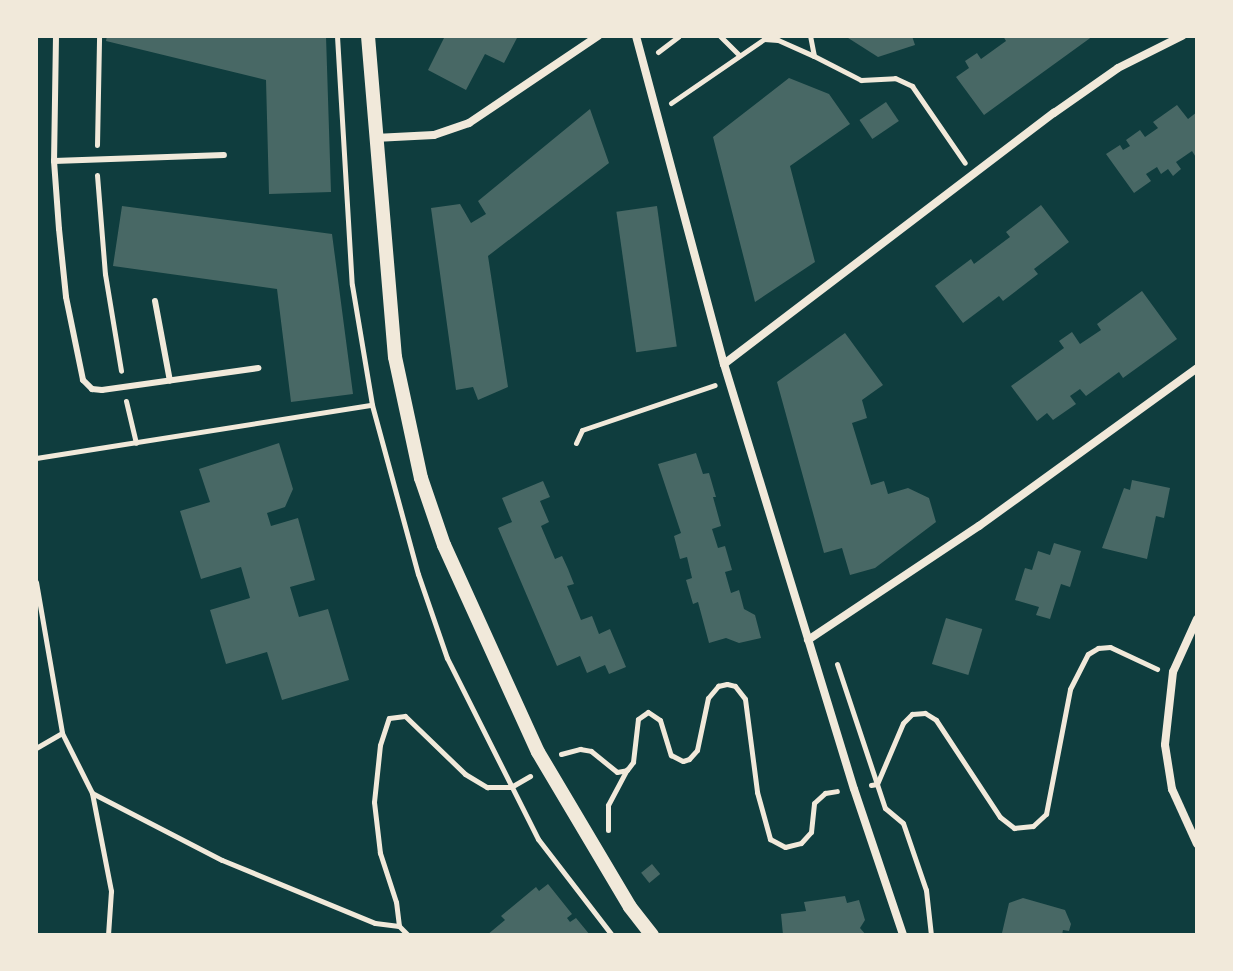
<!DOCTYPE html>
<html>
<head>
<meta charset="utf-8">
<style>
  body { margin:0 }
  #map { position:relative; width:1233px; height:971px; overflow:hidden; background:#0f3d3e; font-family:"Work Sans",sans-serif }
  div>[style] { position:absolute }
  .building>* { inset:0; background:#486865; transform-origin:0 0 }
  .path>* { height:5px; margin:-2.5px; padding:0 2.5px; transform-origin:2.5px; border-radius:2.5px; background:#f1e9da }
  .service>* { height:6px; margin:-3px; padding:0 3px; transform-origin:3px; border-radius:3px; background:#f1e9da }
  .minor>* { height:8px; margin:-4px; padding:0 4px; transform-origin:4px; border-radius:4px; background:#f1e9da }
  .tertiary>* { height:14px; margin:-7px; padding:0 7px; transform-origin:7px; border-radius:7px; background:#f1e9da }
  span { translate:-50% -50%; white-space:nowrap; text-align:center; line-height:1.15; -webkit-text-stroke:6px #f1e9da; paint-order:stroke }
  .frame { position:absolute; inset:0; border:38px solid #f1e9da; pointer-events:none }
</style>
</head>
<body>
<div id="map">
  <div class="building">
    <div style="clip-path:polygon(107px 36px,326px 36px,331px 192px,269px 194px,266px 80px,106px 41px)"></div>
    <div style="clip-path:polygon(445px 36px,518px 36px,504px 63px,485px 54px,466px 90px,428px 70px)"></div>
    <div style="clip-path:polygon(845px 36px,912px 36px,915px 45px,878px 57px)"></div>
    <div style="clip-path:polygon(1003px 36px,1093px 36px,984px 115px,956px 77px,969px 68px,965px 61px,977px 53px,981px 59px,1006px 41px)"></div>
    <div style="clip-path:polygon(789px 78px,829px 94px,850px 124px,790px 166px,815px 262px,755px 302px,713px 137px)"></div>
    <div style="left:886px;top:102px;width:23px;height:32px;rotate:56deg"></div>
    <div style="clip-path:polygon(1177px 105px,1188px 119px,1197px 112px,1197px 159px,1192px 151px,1176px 162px,1181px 169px,1173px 176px,1168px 169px,1161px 174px,1157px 167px,1146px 174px,1151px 181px,1134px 193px,1106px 154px,1120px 145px,1123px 150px,1130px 146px,1126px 140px,1140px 130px,1145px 137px,1158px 128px,1153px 122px)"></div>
    <div style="clip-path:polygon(590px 109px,609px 163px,488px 256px,508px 387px,478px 400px,473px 387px,456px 390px,431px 208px,460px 204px,471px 223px,486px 214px,478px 201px)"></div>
    <div style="clip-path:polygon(1041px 205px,1069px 242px,1034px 269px,1038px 274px,1003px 301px,999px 296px,963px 323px,935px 286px,971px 259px,974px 264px,1010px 237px,1006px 232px)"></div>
    <div style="clip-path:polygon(122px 206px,332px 234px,353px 394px,291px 402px,277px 289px,113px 266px)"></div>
    <div style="left:657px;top:206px;width:142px;height:41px;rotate:82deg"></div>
    <div style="clip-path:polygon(1142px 291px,1177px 339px,1123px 378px,1119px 372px,1086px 396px,1080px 389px,1070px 396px,1076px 404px,1053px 420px,1047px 413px,1037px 421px,1011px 386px,1064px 348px,1059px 341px,1072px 332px,1080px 344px,1101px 330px,1097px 324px)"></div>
    <div style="clip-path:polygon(845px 333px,883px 385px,862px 400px,867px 418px,852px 423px,871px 485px,884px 481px,888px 494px,908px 488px,929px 498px,936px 522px,875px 568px,850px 575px,842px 548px,824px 553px,777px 382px)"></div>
    <div style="clip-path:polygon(279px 443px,293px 489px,285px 507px,267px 513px,271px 526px,298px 518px,315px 580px,290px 587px,299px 617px,328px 609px,349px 680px,282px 700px,267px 652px,226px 664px,210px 610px,250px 598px,241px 567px,201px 579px,180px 511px,210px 502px,199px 469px)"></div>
    <div style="clip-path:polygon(696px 453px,703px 474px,709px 473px,716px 497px,713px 497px,721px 526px,712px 529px,718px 548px,725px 546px,732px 570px,725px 572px,731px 593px,739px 590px,744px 609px,755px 615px,761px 638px,739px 643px,726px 638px,709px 643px,698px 602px,693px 604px,686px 580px,692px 578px,687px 557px,680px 559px,674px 536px,681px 533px,658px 464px)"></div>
    <div style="clip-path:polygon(1132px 480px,1170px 488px,1164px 518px,1156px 516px,1147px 559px,1102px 548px,1124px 488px,1130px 490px)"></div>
    <div style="clip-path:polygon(543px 481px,550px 497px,540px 501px,549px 522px,541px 526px,555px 559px,562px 556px,568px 569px,574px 584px,567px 586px,581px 620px,592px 616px,599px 634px,610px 629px,626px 667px,609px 674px,605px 665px,587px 673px,580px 656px,557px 666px,498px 528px,512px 522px,502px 498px)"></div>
    <div style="clip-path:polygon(1054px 543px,1081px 551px,1070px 587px,1061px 584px,1050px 619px,1036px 615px,1039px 607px,1015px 600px,1025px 568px,1032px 570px,1038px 551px,1050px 555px)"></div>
    <div style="left:946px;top:618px;width:38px;height:48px;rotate:17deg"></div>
    <div style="left:652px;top:864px;width:13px;height:14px;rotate:51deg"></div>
    <div style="clip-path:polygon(548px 884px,572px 914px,567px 918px,570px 922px,576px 918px,590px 935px,487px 935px,505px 920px,501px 916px,536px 887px,539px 891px)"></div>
    <div style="clip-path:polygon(845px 896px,847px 903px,859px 900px,865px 920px,860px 928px,866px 935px,783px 935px,781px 914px,806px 911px,804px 902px)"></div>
    <div style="clip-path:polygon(1023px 898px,1065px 910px,1071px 924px,1069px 931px,1063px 930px,1062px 935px,1002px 933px,1009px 903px)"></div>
  </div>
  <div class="path">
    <div style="left:337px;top:36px;width:249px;rotate:86.6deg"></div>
    <div style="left:352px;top:285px;width:122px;rotate:80.5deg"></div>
    <div style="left:372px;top:405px;width:175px;rotate:74.8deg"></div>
    <div style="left:418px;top:574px;width:89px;rotate:71deg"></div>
    <div style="left:447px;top:658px;width:203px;rotate:63.3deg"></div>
    <div style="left:538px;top:839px;width:121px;rotate:52.4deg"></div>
    <div style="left:720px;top:36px;width:27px;rotate:45deg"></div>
    <div style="left:658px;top:52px;width:26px;rotate:-37deg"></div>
    <div style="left:814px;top:56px;width:53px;rotate:27.1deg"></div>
    <div style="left:861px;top:80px;width:34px;rotate:-3deg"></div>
    <div style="left:895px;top:78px;width:19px;rotate:25deg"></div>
    <div style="left:912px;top:86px;width:93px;rotate:55.5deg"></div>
    <div style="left:671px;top:103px;width:113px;rotate:-34.5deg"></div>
    <div style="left:764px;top:39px;width:14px;rotate:4deg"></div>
    <div style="left:778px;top:40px;width:39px;rotate:24deg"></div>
    <div style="left:814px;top:56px;width:20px;rotate:-101deg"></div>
    <div style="left:97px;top:145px;width:109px;rotate:-88.9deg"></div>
    <div style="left:97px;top:175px;width:99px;rotate:85.4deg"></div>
    <div style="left:105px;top:274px;width:98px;rotate:80.6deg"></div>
    <div style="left:126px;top:401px;width:43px;rotate:76.6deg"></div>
    <div style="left:576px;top:443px;width:14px;rotate:-65deg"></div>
    <div style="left:582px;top:430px;width:140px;rotate:-18.7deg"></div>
    <div style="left:36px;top:458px;width:340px;rotate:-9deg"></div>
    <div style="left:36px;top:582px;width:153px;rotate:80.2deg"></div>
    <div style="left:62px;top:733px;width:67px;rotate:63.4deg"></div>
    <div style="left:92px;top:793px;width:100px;rotate:79deg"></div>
    <div style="left:111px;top:891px;width:44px;rotate:93.9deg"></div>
    <div style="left:837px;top:664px;width:152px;rotate:71.6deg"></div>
    <div style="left:885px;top:808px;width:23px;rotate:40deg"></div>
    <div style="left:903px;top:823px;width:71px;rotate:71.1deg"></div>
    <div style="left:926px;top:890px;width:45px;rotate:83.7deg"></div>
    <div style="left:36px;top:748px;width:30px;rotate:-30deg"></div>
    <div style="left:561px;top:754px;width:20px;rotate:-15deg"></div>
    <div style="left:580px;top:749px;width:11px;rotate:10deg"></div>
    <div style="left:591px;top:751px;width:33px;rotate:39deg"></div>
    <div style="left:617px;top:772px;width:10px;rotate:-11deg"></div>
    <div style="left:627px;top:770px;width:10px;rotate:-53deg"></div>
    <div style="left:633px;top:762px;width:43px;rotate:-83.4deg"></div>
    <div style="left:638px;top:719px;width:12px;rotate:-35deg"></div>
    <div style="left:648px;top:712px;width:14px;rotate:34deg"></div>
    <div style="left:660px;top:720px;width:37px;rotate:73deg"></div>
    <div style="left:671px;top:755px;width:13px;rotate:27deg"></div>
    <div style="left:683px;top:761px;width:6px;rotate:-18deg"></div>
    <div style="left:689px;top:759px;width:12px;rotate:-48deg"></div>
    <div style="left:697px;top:750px;width:53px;rotate:-78.1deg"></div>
    <div style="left:708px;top:698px;width:16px;rotate:-50deg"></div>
    <div style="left:718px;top:686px;width:9px;rotate:-13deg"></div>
    <div style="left:727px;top:684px;width:8px;rotate:14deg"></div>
    <div style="left:735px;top:686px;width:16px;rotate:52deg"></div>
    <div style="left:745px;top:699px;width:94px;rotate:82.6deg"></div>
    <div style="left:757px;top:792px;width:49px;rotate:74.5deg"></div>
    <div style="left:770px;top:839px;width:17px;rotate:28deg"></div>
    <div style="left:785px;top:847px;width:16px;rotate:-14deg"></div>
    <div style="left:801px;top:843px;width:15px;rotate:-48deg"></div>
    <div style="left:811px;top:832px;width:29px;rotate:-84deg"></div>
    <div style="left:814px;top:803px;width:15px;rotate:-42deg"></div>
    <div style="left:825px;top:793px;width:12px;rotate:-9deg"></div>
    <div style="left:871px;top:785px;width:6px;rotate:-9deg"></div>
    <div style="left:877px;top:784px;width:66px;rotate:-66.9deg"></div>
    <div style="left:903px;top:723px;width:13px;rotate:-45deg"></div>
    <div style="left:912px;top:714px;width:13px;rotate:-4deg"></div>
    <div style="left:925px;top:713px;width:13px;rotate:32deg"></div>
    <div style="left:936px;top:720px;width:116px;rotate:56.6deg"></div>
    <div style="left:1000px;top:817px;width:18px;rotate:38deg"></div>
    <div style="left:1014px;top:828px;width:19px;rotate:-6deg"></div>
    <div style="left:1033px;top:826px;width:18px;rotate:-43deg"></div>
    <div style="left:1046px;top:814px;width:127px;rotate:-79.1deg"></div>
    <div style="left:1070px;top:689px;width:39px;rotate:-63deg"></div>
    <div style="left:1088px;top:654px;width:12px;rotate:-31deg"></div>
    <div style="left:1098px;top:648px;width:12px;rotate:-5deg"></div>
    <div style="left:1110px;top:647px;width:52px;rotate:25.1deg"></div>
    <div style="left:92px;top:793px;width:146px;rotate:27.3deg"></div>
    <div style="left:222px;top:860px;width:165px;rotate:22.4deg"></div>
    <div style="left:375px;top:923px;width:24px;rotate:7deg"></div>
    <div style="left:399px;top:926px;width:24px;rotate:-97deg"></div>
    <div style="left:396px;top:902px;width:52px;rotate:-108.1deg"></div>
    <div style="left:380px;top:853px;width:51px;rotate:-96.7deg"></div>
    <div style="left:374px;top:802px;width:57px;rotate:-84deg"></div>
    <div style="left:380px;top:745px;width:28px;rotate:-72deg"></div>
    <div style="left:389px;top:718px;width:16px;rotate:-7deg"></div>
    <div style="left:405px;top:716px;width:83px;rotate:44deg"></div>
    <div style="left:465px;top:774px;width:26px;rotate:31deg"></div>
    <div style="left:487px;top:787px;width:24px"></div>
    <div style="left:511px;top:787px;width:22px;rotate:-30deg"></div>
    <div style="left:608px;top:830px;width:25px;rotate:-90deg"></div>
    <div style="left:608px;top:805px;width:40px;rotate:-62deg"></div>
    <div style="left:399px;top:926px;width:13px;rotate:45deg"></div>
  </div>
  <div class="service">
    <div style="left:56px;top:36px;width:125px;rotate:90.9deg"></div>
    <div style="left:54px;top:161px;width:68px;rotate:85.8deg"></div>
    <div style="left:59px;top:229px;width:68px;rotate:84.1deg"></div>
    <div style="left:66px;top:297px;width:85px;rotate:78.4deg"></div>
    <div style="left:83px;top:380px;width:13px;rotate:45deg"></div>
    <div style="left:92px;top:389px;width:10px;rotate:6deg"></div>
    <div style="left:102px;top:390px;width:158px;rotate:-8deg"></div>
    <div style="left:54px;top:161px;width:170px;rotate:-2deg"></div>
    <div style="left:155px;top:301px;width:81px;rotate:79.4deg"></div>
  </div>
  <div class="minor">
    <div style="left:636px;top:36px;width:340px;rotate:75deg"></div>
    <div style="left:724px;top:364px;width:444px;rotate:73deg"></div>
    <div style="left:854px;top:789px;width:154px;rotate:71.4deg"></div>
    <div style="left:375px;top:138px;width:59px;rotate:-2.9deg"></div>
    <div style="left:434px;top:135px;width:37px;rotate:-19deg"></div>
    <div style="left:469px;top:123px;width:156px;rotate:-34deg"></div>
    <div style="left:724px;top:364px;width:415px;rotate:-37.3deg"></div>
    <div style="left:1054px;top:113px;width:78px;rotate:-35.1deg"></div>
    <div style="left:1118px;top:68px;width:72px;rotate:-26.6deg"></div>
    <div style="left:1197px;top:619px;width:58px;rotate:114.4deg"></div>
    <div style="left:1173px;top:672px;width:73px;rotate:96.3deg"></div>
    <div style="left:1165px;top:745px;width:45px;rotate:81deg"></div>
    <div style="left:1172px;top:789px;width:60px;rotate:65.6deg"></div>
    <div style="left:808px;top:640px;width:206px;rotate:-33.7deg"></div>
    <div style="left:979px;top:526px;width:269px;rotate:-35.9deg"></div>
  </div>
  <div class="tertiary">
    <div style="left:368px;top:36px;width:322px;rotate:85.2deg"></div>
    <div style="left:395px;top:357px;width:124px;rotate:77.9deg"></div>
    <div style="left:421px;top:478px;width:71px;rotate:71.1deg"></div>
    <div style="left:444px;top:545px;width:227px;rotate:65.6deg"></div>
    <div style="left:538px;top:752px;width:180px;rotate:59.3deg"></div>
    <div style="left:630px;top:907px;width:36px;rotate:52deg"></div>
  </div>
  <div class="frame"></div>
</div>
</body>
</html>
